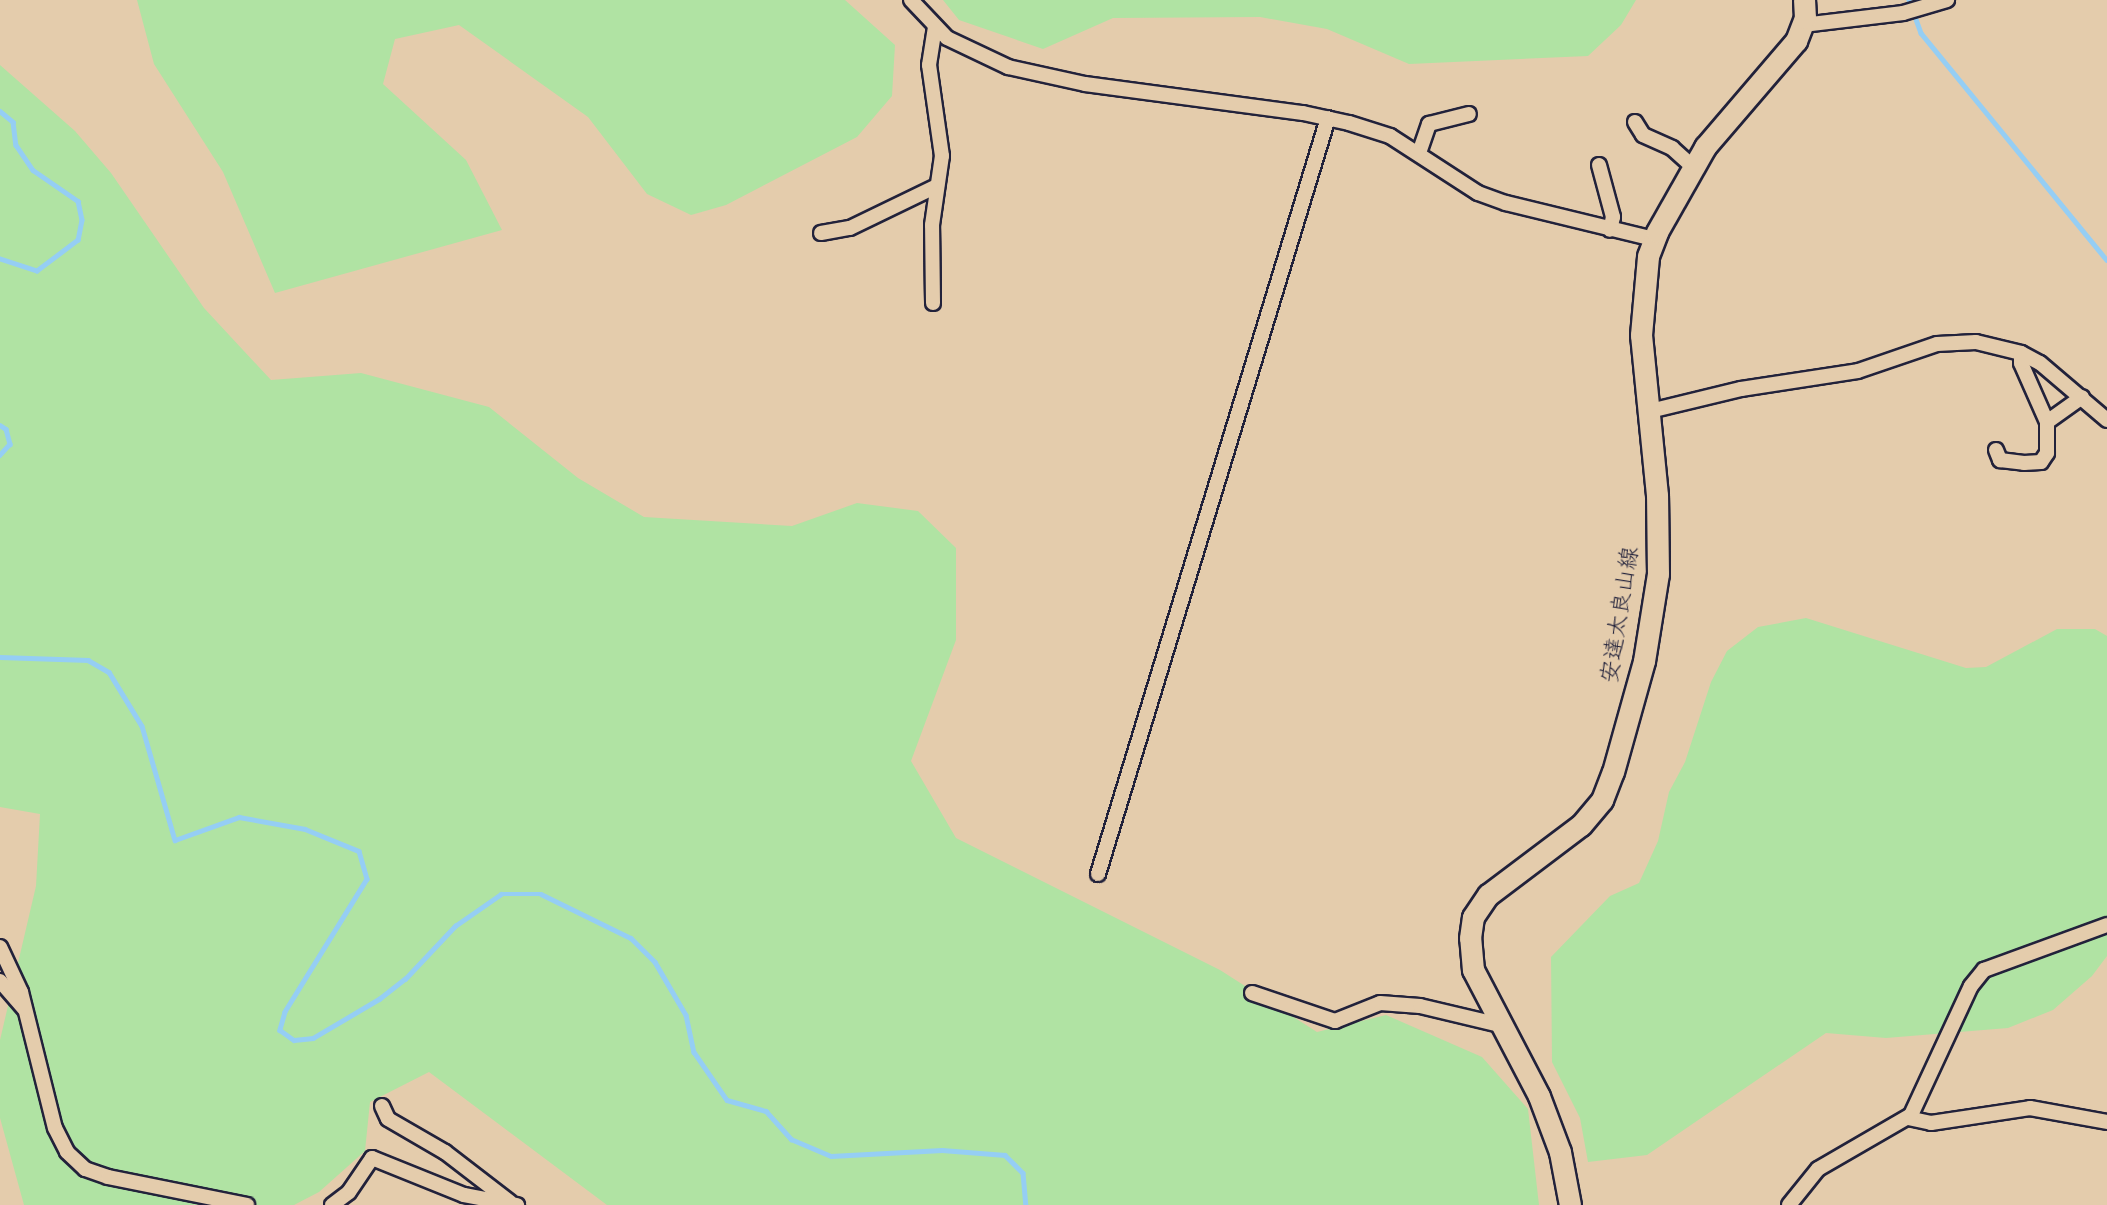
<!DOCTYPE html>
<html>
<head>
<meta charset="utf-8">
<style>
  body { margin:0 }
  #map { position:relative; width:2107px; height:1205px; overflow:hidden; background:#e4ccac; font-family:Mynerve,"Klee One",sans-serif }
  div>[style] { position:absolute }
  .green>* { inset:0; background:#b0e3a3 }
  .stream>* { height:4.5px; margin:-2.25px; padding:0 2.25px; transform-origin:2.25px; border-radius:2.25px; background:#95cef4 }
  .roads { filter:drop-shadow(2px 0 #22223b) drop-shadow(-2px 0 #22223b) drop-shadow(0 2px #22223b) drop-shadow(0 -2px #22223b) }
  .street>* { height:14px; margin:-7px; padding:0 7px; transform-origin:7px; border-radius:7px; background:#e4ccac }
  .secondary>* { height:21px; margin:-10.5px; padding:0 10.5px; transform-origin:10.5px; border-radius:10.5px; background:#e4ccac }
  span { translate:-50% -50%; white-space:nowrap; text-align:center; line-height:1.15; -webkit-text-stroke:5px #e4ccac; paint-order:stroke }
  .street-label { font-size:23px; color:#22223b }
</style>
</head>
<body>
<div id="map">
  <div class="green">
    <div style="clip-path:polygon(137px 0,845px 0,895px 45px,892px 96px,857px 137px,726px 205px,691px 215px,647px 194px,588px 117px,459px 25px,395px 39px,383px 84px,466px 160px,502px 230px,275px 293px,223px 172px,154px 64px)"></div>
    <div style="clip-path:polygon(943px 0,1636px 0,1621px 25px,1588px 56px,1409px 64px,1327px 29px,1260px 17px,1113px 18px,1043px 49px,959px 20px)"></div>
    <div style="clip-path:polygon(0 65px,75px 131px,111px 173px,204px 308px,271px 380px,361px 373px,489px 407px,578px 478px,644px 517px,792px 526px,857px 503px,918px 511px,956px 548px,956px 640px,911px 761px,956px 838px,1220px 970px,1317px 1032px,1386px 1015px,1482px 1057px,1528px 1109px,1539px 1205px,607px 1205px,429px 1072px,370px 1102px,365px 1151px,319px 1192px,294px 1205px,24px 1205px,0 1118px,0 1040px,36px 886px,40px 814px,0 807px)"></div>
    <div style="clip-path:polygon(1806px 618px,1966px 668px,1986px 667px,2057px 629px,2095px 629px,2107px 636px,2107px 956px,2092px 976px,2053px 1010px,2008px 1028px,1886px 1038px,1826px 1033px,1647px 1155px,1588px 1162px,1580px 1118px,1552px 1062px,1551px 957px,1610px 896px,1639px 883px,1658px 841px,1669px 792px,1685px 762px,1711px 682px,1727px 651px,1758px 627px)"></div>
  </div>
  <div class="stream">
    <div style="left:1909px;top:0;width:35px;rotate:70deg"></div>
    <div style="left:1921px;top:33px;width:293px;rotate:50.7deg"></div>
    <div style="left:0;top:111px;width:17px;rotate:40deg"></div>
    <div style="left:13px;top:122px;width:23px;rotate:83deg"></div>
    <div style="left:16px;top:145px;width:30px;rotate:56deg"></div>
    <div style="left:33px;top:170px;width:55px;rotate:34.6deg"></div>
    <div style="left:78px;top:201px;width:19px;rotate:78deg"></div>
    <div style="left:82px;top:220px;width:20px;rotate:101deg"></div>
    <div style="left:78px;top:240px;width:51px;rotate:142.9deg"></div>
    <div style="left:37px;top:271px;width:39px;rotate:-162deg"></div>
    <div style="left:0;top:425px;width:7px;rotate:34deg"></div>
    <div style="left:6px;top:429px;width:16px;rotate:75deg"></div>
    <div style="left:10px;top:444px;width:15px;rotate:132deg"></div>
    <div style="left:0;top:657px;width:88px;rotate:2deg"></div>
    <div style="left:88px;top:660px;width:24px;rotate:30deg"></div>
    <div style="left:109px;top:672px;width:63px;rotate:58.6deg"></div>
    <div style="left:142px;top:726px;width:119px;rotate:73.9deg"></div>
    <div style="left:175px;top:840px;width:68px;rotate:-19.8deg"></div>
    <div style="left:239px;top:817px;width:67px;rotate:10.3deg"></div>
    <div style="left:305px;top:829px;width:58px;rotate:22.2deg"></div>
    <div style="left:359px;top:851px;width:29px;rotate:74deg"></div>
    <div style="left:367px;top:879px;width:156px;rotate:121.7deg"></div>
    <div style="left:285px;top:1012px;width:19px;rotate:106deg"></div>
    <div style="left:280px;top:1030px;width:17px;rotate:36deg"></div>
    <div style="left:294px;top:1040px;width:19px;rotate:-6deg"></div>
    <div style="left:313px;top:1038px;width:77px;rotate:-30.6deg"></div>
    <div style="left:379px;top:999px;width:33px;rotate:-38deg"></div>
    <div style="left:405px;top:979px;width:73px;rotate:-46.7deg"></div>
    <div style="left:455px;top:926px;width:56px;rotate:-34.8deg"></div>
    <div style="left:501px;top:894px;width:40px"></div>
    <div style="left:541px;top:894px;width:100px;rotate:26.1deg"></div>
    <div style="left:631px;top:938px;width:34px;rotate:45deg"></div>
    <div style="left:655px;top:962px;width:61px;rotate:59.7deg"></div>
    <div style="left:686px;top:1015px;width:38px;rotate:78deg"></div>
    <div style="left:694px;top:1052px;width:58px;rotate:55.5deg"></div>
    <div style="left:727px;top:1100px;width:41px;rotate:15.8deg"></div>
    <div style="left:766px;top:1111px;width:38px;rotate:48deg"></div>
    <div style="left:791px;top:1139px;width:43px;rotate:23deg"></div>
    <div style="left:831px;top:1156px;width:111px;rotate:-3.1deg"></div>
    <div style="left:942px;top:1150px;width:63px;rotate:4.5deg"></div>
    <div style="left:1005px;top:1155px;width:25px;rotate:45deg"></div>
    <div style="left:1023px;top:1173px;width:32px;rotate:85deg"></div>
  </div>
  <div class="roads">
    <div class="street">
      <div style="left:911px;top:0;width:52px;rotate:46.5deg"></div>
      <div style="left:947px;top:38px;width:68px;rotate:25.4deg"></div>
      <div style="left:1008px;top:67px;width:79px;rotate:12.4deg"></div>
      <div style="left:1085px;top:84px;width:220px;rotate:7.6deg"></div>
      <div style="left:1303px;top:113px;width:47px;rotate:12.3deg"></div>
      <div style="left:1349px;top:123px;width:43px;rotate:17.6deg"></div>
      <div style="left:1390px;top:136px;width:105px;rotate:32.9deg"></div>
      <div style="left:1478px;top:193px;width:30px;rotate:20deg"></div>
      <div style="left:1506px;top:203px;width:152px;rotate:13.7deg"></div>
      <div style="left:1803px;top:25px;width:101px;rotate:-6.8deg"></div>
      <div style="left:1903px;top:13px;width:46px;rotate:-16.5deg"></div>
      <div style="left:1635px;top:122px;width:15px;rotate:58deg"></div>
      <div style="left:1643px;top:135px;width:32px;rotate:24deg"></div>
      <div style="left:1672px;top:148px;width:28px;rotate:42deg"></div>
      <div style="left:1419px;top:153px;width:31px;rotate:-71deg"></div>
      <div style="left:1429px;top:124px;width:41px;rotate:-14deg"></div>
      <div style="left:1599px;top:165px;width:54px;rotate:74.9deg"></div>
      <div style="left:1613px;top:217px;width:13px;rotate:103deg"></div>
      <div style="left:821px;top:233px;width:29px;rotate:-10deg"></div>
      <div style="left:850px;top:228px;width:97px;rotate:-25.8deg"></div>
      <div style="left:933px;top:303px;width:78px;rotate:-90.7deg"></div>
      <div style="left:932px;top:225px;width:70px;rotate:-81.8deg"></div>
      <div style="left:942px;top:156px;width:92px;rotate:-98.1deg"></div>
      <div style="left:929px;top:65px;width:37px;rotate:-81deg"></div>
      <div style="left:1650px;top:411px;width:94px;rotate:-13.6deg"></div>
      <div style="left:1741px;top:389px;width:118px;rotate:-8.7deg"></div>
      <div style="left:1858px;top:371px;width:83px;rotate:-18.9deg"></div>
      <div style="left:1937px;top:344px;width:39px;rotate:-3deg"></div>
      <div style="left:1976px;top:342px;width:46px;rotate:13.7deg"></div>
      <div style="left:2021px;top:353px;width:21px;rotate:28deg"></div>
      <div style="left:2040px;top:363px;width:88px;rotate:40.4deg"></div>
      <div style="left:2047px;top:422px;width:43px;rotate:-35.5deg"></div>
      <div style="left:1996px;top:450px;width:11px;rotate:68deg"></div>
      <div style="left:2000px;top:460px;width:24px;rotate:7deg"></div>
      <div style="left:2024px;top:463px;width:17px;rotate:-3deg"></div>
      <div style="left:2041px;top:462px;width:11px;rotate:-56deg"></div>
      <div style="left:2047px;top:453px;width:31px;rotate:-90deg"></div>
      <div style="left:2047px;top:422px;width:64px;rotate:-113.8deg"></div>
      <div style="left:2021px;top:363px;width:10px;rotate:-90deg"></div>
      <div style="left:1098px;top:874px;width:790px;rotate:-73.08deg"></div>
      <div style="left:0;top:947px;width:50px;rotate:65deg"></div>
      <div style="left:21px;top:992px;width:140px;rotate:76deg"></div>
      <div style="left:55px;top:1128px;width:27px;rotate:63deg"></div>
      <div style="left:67px;top:1152px;width:25px;rotate:43deg"></div>
      <div style="left:85px;top:1169px;width:24px;rotate:19deg"></div>
      <div style="left:108px;top:1177px;width:142px;rotate:11.4deg"></div>
      <div style="left:0;top:981px;width:37px;rotate:49deg"></div>
      <div style="left:1252px;top:993px;width:88px;rotate:18.6deg"></div>
      <div style="left:1335px;top:1021px;width:48px;rotate:-21.8deg"></div>
      <div style="left:1380px;top:1003px;width:40px;rotate:4.3deg"></div>
      <div style="left:1420px;top:1006px;width:86px;rotate:13.4deg"></div>
      <div style="left:382px;top:1106px;width:14px;rotate:65deg"></div>
      <div style="left:388px;top:1119px;width:66px;rotate:30.1deg"></div>
      <div style="left:445px;top:1152px;width:82px;rotate:37.6deg"></div>
      <div style="left:1908px;top:1118px;width:24px;rotate:12deg"></div>
      <div style="left:1931px;top:1123px;width:100px;rotate:-8.6deg"></div>
      <div style="left:2030px;top:1108px;width:78px;rotate:10.3deg"></div>
      <div style="left:332px;top:1205px;width:21px;rotate:-37deg"></div>
      <div style="left:349px;top:1192px;width:41px;rotate:-55.9deg"></div>
      <div style="left:372px;top:1158px;width:99px;rotate:21.9deg"></div>
      <div style="left:464px;top:1195px;width:54px;rotate:10.7deg"></div>
      <div style="left:1789px;top:1205px;width:46px;rotate:-51.1deg"></div>
      <div style="left:1818px;top:1169px;width:108px;rotate:-30.1deg"></div>
      <div style="left:1911px;top:1115px;width:142px;rotate:-65.1deg"></div>
      <div style="left:1971px;top:986px;width:21px;rotate:-51deg"></div>
      <div style="left:1984px;top:970px;width:131px;rotate:-20.1deg"></div>
    </div>
    <div class="secondary">
      <div style="left:1570px;top:1205px;width:54px;rotate:-100.7deg"></div>
      <div style="left:1560px;top:1152px;width:60px;rotate:-110.6deg"></div>
      <div style="left:1539px;top:1096px;width:142px;rotate:-117.6deg"></div>
      <div style="left:1473px;top:970px;width:32px;rotate:-95deg"></div>
      <div style="left:1470px;top:938px;width:21px;rotate:-82deg"></div>
      <div style="left:1473px;top:917px;width:27px;rotate:-56deg"></div>
      <div style="left:1488px;top:895px;width:116px;rotate:-37deg"></div>
      <div style="left:1581px;top:825px;width:33px;rotate:-50deg"></div>
      <div style="left:1602px;top:800px;width:30px;rotate:-69deg"></div>
      <div style="left:1613px;top:772px;width:115px;rotate:-74.4deg"></div>
      <div style="left:1644px;top:661px;width:88px;rotate:-80.9deg"></div>
      <div style="left:1658px;top:574px;width:79px;rotate:-90.7deg"></div>
      <div style="left:1657px;top:495px;width:161px;rotate:-95.7deg"></div>
      <div style="left:1641px;top:335px;width:79px;rotate:-84.9deg"></div>
      <div style="left:1648px;top:256px;width:26px;rotate:-69deg"></div>
      <div style="left:1657px;top:232px;width:98px;rotate:-60.5deg"></div>
      <div style="left:1705px;top:147px;width:140px;rotate:-49.4deg"></div>
      <div style="left:1796px;top:41px;width:25px;rotate:-69deg"></div>
      <div style="left:1805px;top:18px;width:18px;rotate:-93deg"></div>
    </div>
  </div>
  <div class="street-label">
    <span style="left:1621px;top:615px;rotate:-81deg">安達太良山線</span>
  </div>
</div>
</body>
</html>
